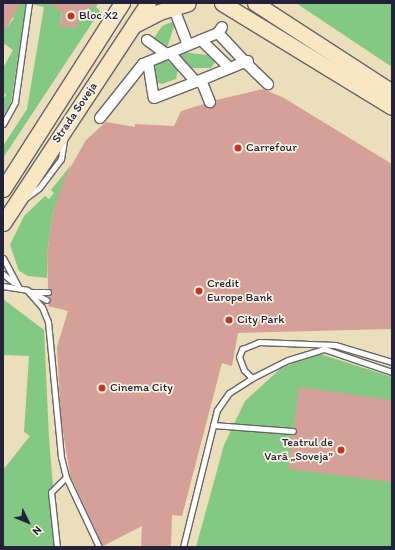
<!DOCTYPE html>
<html>
<head>
<meta charset="utf-8">
<style>
  body { margin:0 }
  #map { position:relative; width:395px; height:550px; overflow:hidden; background:#ebdebb; font-family:Itim,sans-serif }
  div>[style] { position:absolute }
  .green>* { inset:0; background:#83c983 }
  .building>* { inset:0; background:#d5a098 }
  .roads { filter:drop-shadow(1px 0 #686468) drop-shadow(-1px 0 #686468) drop-shadow(0 1px #686468) drop-shadow(0 -1px #686468) }
  .lane>* { height:5px; margin:-2.5px; padding:0 2.5px; transform-origin:2.5px; border-radius:2.5px; background:#fff }
  .street>* { height:10px; margin:-5px; padding:0 5px; transform-origin:5px; border-radius:5px; background:#fff }
  .secondary>* { height:15px; margin:-7.5px; padding:0 7.5px; transform-origin:7.5px; border-radius:7.5px; background:#f9e7c3 }
  .dots>* { width:11px; height:11px; translate:-50% -50%; box-sizing:border-box; border:2px solid #fcf5e5; border-radius:50% }
  span { translate:-50% -50%; white-space:nowrap; text-align:center; line-height:1.15; -webkit-text-stroke:3.5px #fcf5e5; paint-order:stroke }
  .poi-label { font-size:12px; color:#22223b }
  .left { translate:0 -50%; text-align:left }
  .right { translate:-100% -50%; text-align:right }
  .street-label { font-size:12px; color:#22223b }
  .frame { position:absolute; inset:0; border:4px solid #22223b; pointer-events:none }
  .north { position:absolute; left:8px; top:502px; width:40px; height:40px; -webkit-text-stroke:3px #fcf5e5; paint-order:stroke; rotate:133deg; font-size:11px; font-weight:700; line-height:16px; text-align:center; color:#22223b }
  .north::after { content:''; display:block; margin:auto; width:14px; height:18px; background:#22223b; clip-path:polygon(50% 0,100% 100%,50% 72%,0 100%) }
</style>
</head>
<body>
<div id="map">
  <div class="green">
    <div style="clip-path:polygon(17px 3px,49px 3px,62px 11px,60px 26px,77px 21px,89px 8px,86px 3px,98px 3px,96px 7px,100px 11px,3px 158px,3px 146px,27px 109px,44px 7px,26px 3px,11px 104px,3px 117px,3px 99px,6px 95px,3px 92px,3px 68px,13px 50px,3px 43px,3px 24px,7px 27px,14px 18px,12px 17px)"></div>
    <div style="clip-path:polygon(296px 3px,392px 3px,392px 67px)"></div>
    <div style="clip-path:polygon(176px 20px,167px 48px,152px 41px,162px 26px)"></div>
    <div style="clip-path:polygon(182px 52px,207px 55px,215px 62px,211px 68px,192px 68px,180px 56px)"></div>
    <div style="clip-path:polygon(165px 59px,178px 70px,176px 79px,162px 84px,154px 81px,151px 63px)"></div>
    <div style="clip-path:polygon(71px 165px,53px 212px,47px 254px,47px 278px,28px 276px,19px 271px,10px 245px,24px 216px,45px 196px,49px 199px,54px 193px,51px 190px)"></div>
    <div style="clip-path:polygon(3px 299px,44px 330px,49px 438px,58px 547px,3px 547px,3px 470px,30px 436px,24px 432px,29px 356px,3px 355px)"></div>
    <div style="clip-path:polygon(317px 353px,392px 377px,392px 547px,196px 547px,224px 445px,245px 401px,280px 369px)"></div>
  </div>
  <div class="building">
    <div style="clip-path:polygon(3px 3px,21px 3px,3px 34px)"></div>
    <div style="clip-path:polygon(49px 3px,99px 3px,83px 11px,76px 28px,60px 26px,62px 12px)"></div>
    <div style="clip-path:polygon(263px 89px,284px 98px,392px 164px,392px 329px,238px 333px,232px 366px,222px 363px,182px 516px,172px 515px,171px 547px,141px 547px,142px 526px,103px 546px,70px 475px,61px 419px,57px 347px,68px 311px,48px 306px,51px 300px,48px 296px,52px 292px,48px 288px,47px 254px,53px 212px,65px 177px,86px 140px,106px 122px,135px 127px,135px 124px,174px 126px,181px 111px,204px 104px,212px 108px,216px 100px)"></div>
    <div style="clip-path:polygon(299px 387px,392px 400px,392px 482px,288px 469px,292px 435px,297px 432px,294px 427px)"></div>
  </div>
  <div class="roads">
    <div class="lane">
      <div style="left:3px;top:124px;width:25px;rotate:-61deg"></div>
      <div style="left:15px;top:102px;width:100px;rotate:-82deg"></div>
      <div style="left:27px;top:197px;width:15px;rotate:-37deg"></div>
      <div style="left:39px;top:188px;width:36px;rotate:-53deg"></div>
      <div style="left:61px;top:159px;width:20px;rotate:-81deg"></div>
      <div style="left:3px;top:258px;width:34px;rotate:62deg"></div>
      <div style="left:3px;top:274px;width:13px;rotate:39deg"></div>
      <div style="left:3px;top:286px;width:24px;rotate:9deg"></div>
      <div style="left:27px;top:290px;width:22px;rotate:27deg"></div>
      <div style="left:27px;top:290px;width:23px;rotate:49deg"></div>
      <div style="left:42px;top:307px;width:16px;rotate:68deg"></div>
      <div style="left:48px;top:322px;width:136px;rotate:84.5deg"></div>
      <div style="left:61px;top:457px;width:21px;rotate:76deg"></div>
      <div style="left:66px;top:477px;width:77px;rotate:64.8deg"></div>
      <div style="left:32px;top:292px;width:16px"></div>
      <div style="left:252px;top:378px;width:11px;rotate:-135deg"></div>
      <div style="left:244px;top:370px;width:14px;rotate:-111deg"></div>
      <div style="left:239px;top:357px;width:9px;rotate:-69deg"></div>
      <div style="left:242px;top:349px;width:18px;rotate:-22deg"></div>
      <div style="left:259px;top:342px;width:76px;rotate:2.3deg"></div>
      <div style="left:335px;top:345px;width:59px;rotate:16.6deg"></div>
      <div style="left:213px;top:425px;width:80px;rotate:4.3deg"></div>
      <div style="left:57px;top:547px;width:55px;rotate:-96.2deg"></div>
      <div style="left:51px;top:492px;width:21px;rotate:-45deg"></div>
      <div style="left:183px;top:547px;width:141px;rotate:-76.1deg"></div>
      <div style="left:217px;top:410px;width:21px;rotate:-55deg"></div>
      <div style="left:229px;top:393px;width:27px;rotate:-33deg"></div>
      <div style="left:252px;top:378px;width:40px;rotate:-26.6deg"></div>
      <div style="left:288px;top:360px;width:38px;rotate:-17deg"></div>
      <div style="left:324px;top:349px;width:72px;rotate:18.7deg"></div>
    </div>
    <div class="street">
      <div style="left:176px;top:14px;width:33px;rotate:69deg"></div>
      <div style="left:218px;top:33px;width:40px;rotate:47deg"></div>
      <div style="left:245px;top:62px;width:3px;rotate:-18deg"></div>
      <div style="left:147px;top:40px;width:24px;rotate:36deg"></div>
      <div style="left:201px;top:40px;width:40px;rotate:44deg"></div>
      <div style="left:170px;top:53px;width:39px;rotate:48deg"></div>
      <div style="left:196px;top:82px;width:53px;rotate:-22.2deg"></div>
      <div style="left:245px;top:62px;width:32px;rotate:44deg"></div>
      <div style="left:148px;top:62px;width:36px;rotate:81deg"></div>
      <div style="left:154px;top:98px;width:45px;rotate:-20.9deg"></div>
      <div style="left:201px;top:80px;width:24px;rotate:68deg"></div>
      <div style="left:100px;top:118px;width:69px;rotate:-51.5deg"></div>
      <div style="left:143px;top:64px;width:81px;rotate:-22.5deg"></div>
      <div style="left:218px;top:33px;width:7px;rotate:-56deg"></div>
    </div>
    <div class="secondary">
      <div style="left:222px;top:3px;width:199px;rotate:31.5deg"></div>
      <div style="left:255px;top:3px;width:163px;rotate:33deg"></div>
      <div style="left:134px;top:25px;width:28px;rotate:-27deg"></div>
      <div style="left:159px;top:12px;width:30px;rotate:-17deg"></div>
      <div style="left:3px;top:189px;width:221px;rotate:-57.4deg"></div>
      <div style="left:3px;top:223px;width:263px;rotate:-56.6deg"></div>
    </div>
  </div>
  <div class="dots">
    <div style="left:71px;top:16px;background:#c8321e"></div>
    <div style="left:238px;top:148px;background:#c8321e"></div>
    <div style="left:199px;top:291px;background:#c8321e"></div>
    <div style="left:229px;top:320px;background:#c8321e"></div>
    <div style="left:102px;top:388px;background:#c8321e"></div>
    <div style="left:341px;top:450px;background:#c8321e"></div>
  </div>
  <div class="poi-label">
    <span class="left" style="left:79px;top:16px">Bloc X2</span>
    <span class="left" style="left:246px;top:148px">Carrefour</span>
    <span class="left" style="left:207px;top:291px">Credit<br>Europe Bank</span>
    <span class="left" style="left:237px;top:320px">City Park</span>
    <span class="left" style="left:110px;top:388px">Cinema City</span>
    <span class="right" style="left:333px;top:450px">Teatrul de<br>Vară „Soveja”</span>
  </div>
  <div class="street-label">
    <span style="left:75px;top:113px;rotate:-56deg">Strada Soveja</span>
  </div>
  <div class="frame"></div>
  <div class="north">N</div>
</div>
</body>
</html>
